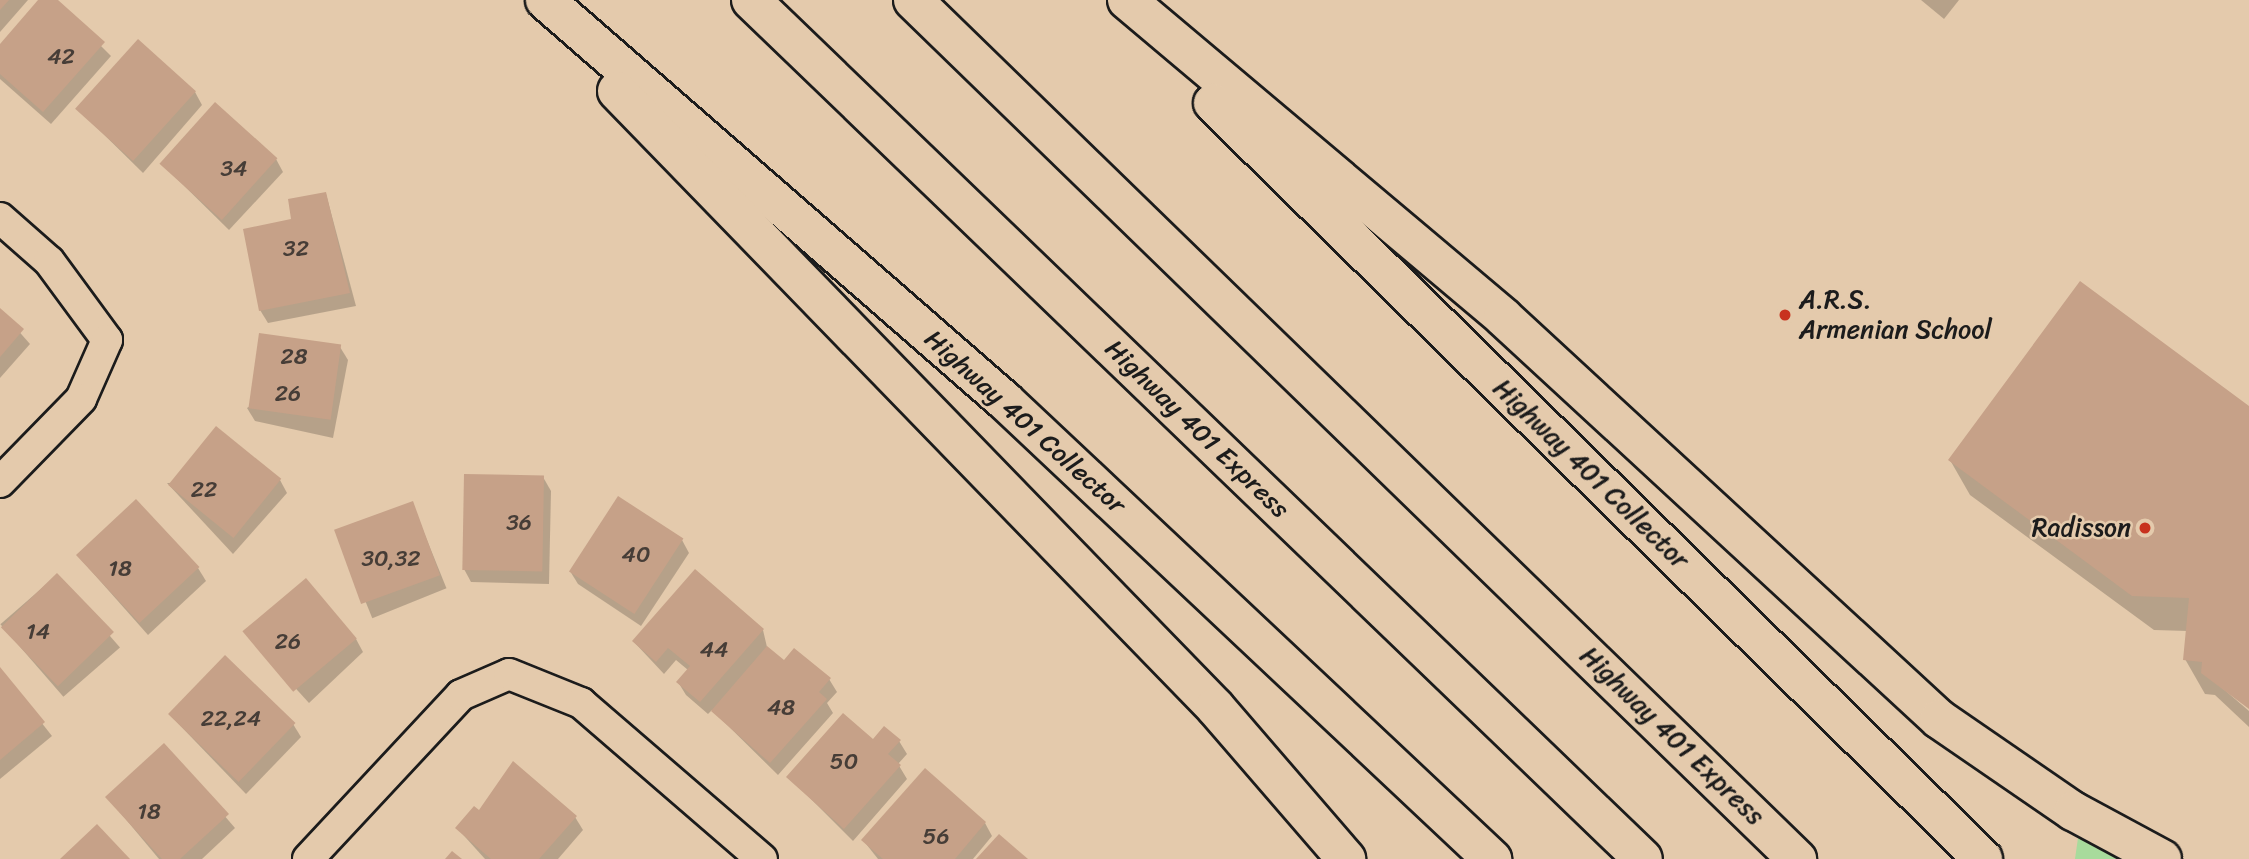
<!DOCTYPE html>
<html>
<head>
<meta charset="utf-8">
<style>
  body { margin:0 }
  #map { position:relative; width:2249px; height:859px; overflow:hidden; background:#e4caac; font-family:Sriracha,sans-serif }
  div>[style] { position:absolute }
  .green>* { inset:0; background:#a8db9c }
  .shadow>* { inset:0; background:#0003; transform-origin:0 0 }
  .building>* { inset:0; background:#c6a188; transform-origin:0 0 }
  .roads { filter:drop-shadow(2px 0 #1c1c1c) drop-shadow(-2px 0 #1c1c1c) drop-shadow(0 2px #1c1c1c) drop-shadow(0 -2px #1c1c1c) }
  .minor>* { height:30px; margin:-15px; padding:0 15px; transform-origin:15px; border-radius:15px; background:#e4caac }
  .motorway>* { height:38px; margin:-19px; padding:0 19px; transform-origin:19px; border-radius:19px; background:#e4caac }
  .dots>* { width:19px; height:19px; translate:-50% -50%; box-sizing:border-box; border:4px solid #e4caac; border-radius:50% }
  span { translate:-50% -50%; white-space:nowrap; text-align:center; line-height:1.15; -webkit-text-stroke:5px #e4caac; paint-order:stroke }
  .number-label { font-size:23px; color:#463d37 }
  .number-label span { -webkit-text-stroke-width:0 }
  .poi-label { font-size:26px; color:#1c1c1c }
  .left { translate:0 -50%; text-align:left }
  .right { translate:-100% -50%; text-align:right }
  .street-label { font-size:26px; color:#1c1c1c }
</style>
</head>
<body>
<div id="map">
  <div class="green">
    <div style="clip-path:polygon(2079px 831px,2131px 859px,2075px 859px)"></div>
  </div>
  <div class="shadow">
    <div style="clip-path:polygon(0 0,28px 0,0 32px)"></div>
    <div style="clip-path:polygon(41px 0,55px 0,111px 56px,51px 124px,0 79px,0 46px)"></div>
    <div style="clip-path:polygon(1921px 0,1959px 0,1944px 19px)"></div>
    <div style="clip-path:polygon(195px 92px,202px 105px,143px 173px,78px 109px)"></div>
    <div style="clip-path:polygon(276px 159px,283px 172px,229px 230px,165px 167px)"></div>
    <div style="clip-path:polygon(326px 194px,356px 306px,268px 323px,260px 310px,294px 221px)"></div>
    <div style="clip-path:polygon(0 310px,30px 344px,0 378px)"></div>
    <div style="clip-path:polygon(340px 347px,348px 360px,333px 438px,255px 421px,247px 408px)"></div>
    <div style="clip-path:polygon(2249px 408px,2249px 707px,2213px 680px,2249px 711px,2249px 727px,2215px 695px,2205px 694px,2185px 659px,2188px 631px,2154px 630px,1970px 495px,1950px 460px)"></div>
    <div style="clip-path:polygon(543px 477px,551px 491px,549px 584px,471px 582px,464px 569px)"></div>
    <div style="clip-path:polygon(280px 480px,287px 493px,233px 554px,167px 483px)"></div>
    <div style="left:412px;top:503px;width:92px;height:80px;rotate:68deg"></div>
    <div style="clip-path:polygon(682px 540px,689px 553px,641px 626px,578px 584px,570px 571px)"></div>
    <div style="clip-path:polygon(78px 556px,198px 568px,206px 581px,148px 635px)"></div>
    <div style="left:57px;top:575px;width:96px;height:75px;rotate:49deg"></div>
    <div style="clip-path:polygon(763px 630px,767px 647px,784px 662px,829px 679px,837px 692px,827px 703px,833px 713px,778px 775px,712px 710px,708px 714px,686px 695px,678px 682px,688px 670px,676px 660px,664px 674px,634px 642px)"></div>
    <div style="clip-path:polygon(247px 635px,356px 639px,363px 652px,309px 703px)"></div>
    <div style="clip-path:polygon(0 670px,52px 736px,0 779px)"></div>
    <div style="clip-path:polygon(170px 715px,293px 724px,301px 737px,246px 794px)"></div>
    <div style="clip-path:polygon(873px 741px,899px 741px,907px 754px,898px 764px,907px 779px,853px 841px,789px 777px)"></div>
    <div style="clip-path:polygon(164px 745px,235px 828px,202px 859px,159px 859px,108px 798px)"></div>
    <div style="clip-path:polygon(479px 813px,575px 817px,583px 830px,558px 859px,485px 859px,457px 828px)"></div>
    <div style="clip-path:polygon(985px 823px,992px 836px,973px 859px,878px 859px,863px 840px)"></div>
  </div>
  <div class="building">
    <div style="clip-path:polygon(0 0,9px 0,0 10px)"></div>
    <div style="clip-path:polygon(38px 0,58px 0,105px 42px,43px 112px,0 74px,0 44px)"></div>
    <div style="left:138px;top:39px;width:78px;height:94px;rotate:42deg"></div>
    <div style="left:215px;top:102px;width:84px;height:83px;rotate:42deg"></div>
    <div style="clip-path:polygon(326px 192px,350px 293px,259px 311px,243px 229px,291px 219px,288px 199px)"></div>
    <div style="clip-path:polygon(2080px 281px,2249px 406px,2249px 709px,2201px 673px,2202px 662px,2183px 660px,2189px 598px,2132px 596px,1948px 460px)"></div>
    <div style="clip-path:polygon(0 308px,24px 329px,0 357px)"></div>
    <div style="left:259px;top:333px;width:83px;height:76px;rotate:8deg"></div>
    <div style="left:216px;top:426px;width:84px;height:76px;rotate:39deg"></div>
    <div style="left:464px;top:474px;width:80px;height:96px;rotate:1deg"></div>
    <div style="left:618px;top:496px;width:78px;height:90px;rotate:33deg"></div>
    <div style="left:136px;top:499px;width:93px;height:82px;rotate:47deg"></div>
    <div style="left:413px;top:501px;width:79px;height:84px;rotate:70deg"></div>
    <div style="clip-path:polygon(695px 569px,764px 629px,700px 702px,676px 682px,690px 666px,668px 648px,656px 662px,632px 641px)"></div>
    <div style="left:57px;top:573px;width:82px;height:78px;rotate:46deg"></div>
    <div style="left:306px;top:578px;width:79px;height:83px;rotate:50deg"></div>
    <div style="clip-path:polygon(767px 646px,784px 660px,794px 648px,831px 678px,819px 692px,827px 699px,770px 763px,711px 711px)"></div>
    <div style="left:225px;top:655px;width:98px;height:82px;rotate:44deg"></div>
    <div style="clip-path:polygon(0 667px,45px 722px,0 760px)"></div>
    <div style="clip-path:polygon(843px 713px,873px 739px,884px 726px,901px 740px,888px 754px,901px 765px,844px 829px,786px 777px)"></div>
    <div style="clip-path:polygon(164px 743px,229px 814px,180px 859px,162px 859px,105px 797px)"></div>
    <div style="clip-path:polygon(513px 761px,577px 816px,539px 859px,491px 859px,455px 828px,474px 806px,479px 810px)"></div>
    <div style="clip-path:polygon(925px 768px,986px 822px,955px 859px,883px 859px,861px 840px)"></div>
    <div style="clip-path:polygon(97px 824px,130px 859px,60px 859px)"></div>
    <div style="clip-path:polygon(999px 834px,1028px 859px,976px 859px)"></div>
    <div style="clip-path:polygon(452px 851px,462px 859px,445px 859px)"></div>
  </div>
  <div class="roads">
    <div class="minor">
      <div style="left:0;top:218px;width:65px;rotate:41.3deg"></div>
      <div style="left:49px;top:261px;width:98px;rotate:53.7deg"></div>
      <div style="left:107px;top:340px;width:64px;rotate:113.8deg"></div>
      <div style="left:81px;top:399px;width:116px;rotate:134.3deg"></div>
      <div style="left:308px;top:859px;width:224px;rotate:-47deg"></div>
      <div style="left:461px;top:695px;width:52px;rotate:-23.6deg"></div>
      <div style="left:509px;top:674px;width:78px;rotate:21.9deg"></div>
      <div style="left:581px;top:703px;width:239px;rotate:40.8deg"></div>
    </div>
    <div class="motorway">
      <div style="left:545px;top:0;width:610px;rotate:41.08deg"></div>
      <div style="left:1005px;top:401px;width:669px;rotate:43.24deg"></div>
      <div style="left:751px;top:0;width:1238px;rotate:43.92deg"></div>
      <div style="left:913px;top:0;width:1233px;rotate:44.18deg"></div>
      <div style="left:1127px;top:0;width:492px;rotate:40.1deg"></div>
      <div style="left:1503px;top:317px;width:593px;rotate:42.68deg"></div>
      <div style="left:1939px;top:719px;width:163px;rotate:34.5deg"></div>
      <div style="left:2073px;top:811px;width:101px;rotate:28.3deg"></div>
      <div style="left:617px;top:91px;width:859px;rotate:45.85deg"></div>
      <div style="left:1215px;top:707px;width:201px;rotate:49.2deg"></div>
      <div style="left:1213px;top:103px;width:1079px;rotate:44.47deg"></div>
    </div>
  </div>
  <div class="dots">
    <div style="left:1785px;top:315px;background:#c8321e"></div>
    <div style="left:2145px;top:528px;background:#c8321e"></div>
  </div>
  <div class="number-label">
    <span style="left:61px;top:57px">42</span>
    <span style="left:234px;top:169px">34</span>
    <span style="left:296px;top:249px">32</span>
    <span style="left:294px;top:357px">28</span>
    <span style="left:288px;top:394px">26</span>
    <span style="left:204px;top:490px">22</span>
    <span style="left:519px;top:523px">36</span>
    <span style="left:636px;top:555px">40</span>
    <span style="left:391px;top:559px">30,32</span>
    <span style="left:120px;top:569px">18</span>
    <span style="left:38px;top:632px">14</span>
    <span style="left:288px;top:642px">26</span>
    <span style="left:714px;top:650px">44</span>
    <span style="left:781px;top:708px">48</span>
    <span style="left:231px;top:719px">22,24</span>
    <span style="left:844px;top:762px">50</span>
    <span style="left:149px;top:812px">18</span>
    <span style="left:936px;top:837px">56</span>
  </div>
  <div class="poi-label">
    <span class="left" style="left:1799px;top:315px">A.R.S.<br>Armenian School</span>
    <span class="right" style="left:2131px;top:528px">Radisson</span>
  </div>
  <div class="street-label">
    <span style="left:1025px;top:422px;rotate:42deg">Highway 401 Collector</span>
    <span style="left:1197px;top:429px;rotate:44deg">Highway 401 Express</span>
    <span style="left:1591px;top:474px;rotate:44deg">Highway 401 Collector</span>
    <span style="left:1672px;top:736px;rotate:44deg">Highway 401 Express</span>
  </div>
</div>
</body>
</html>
